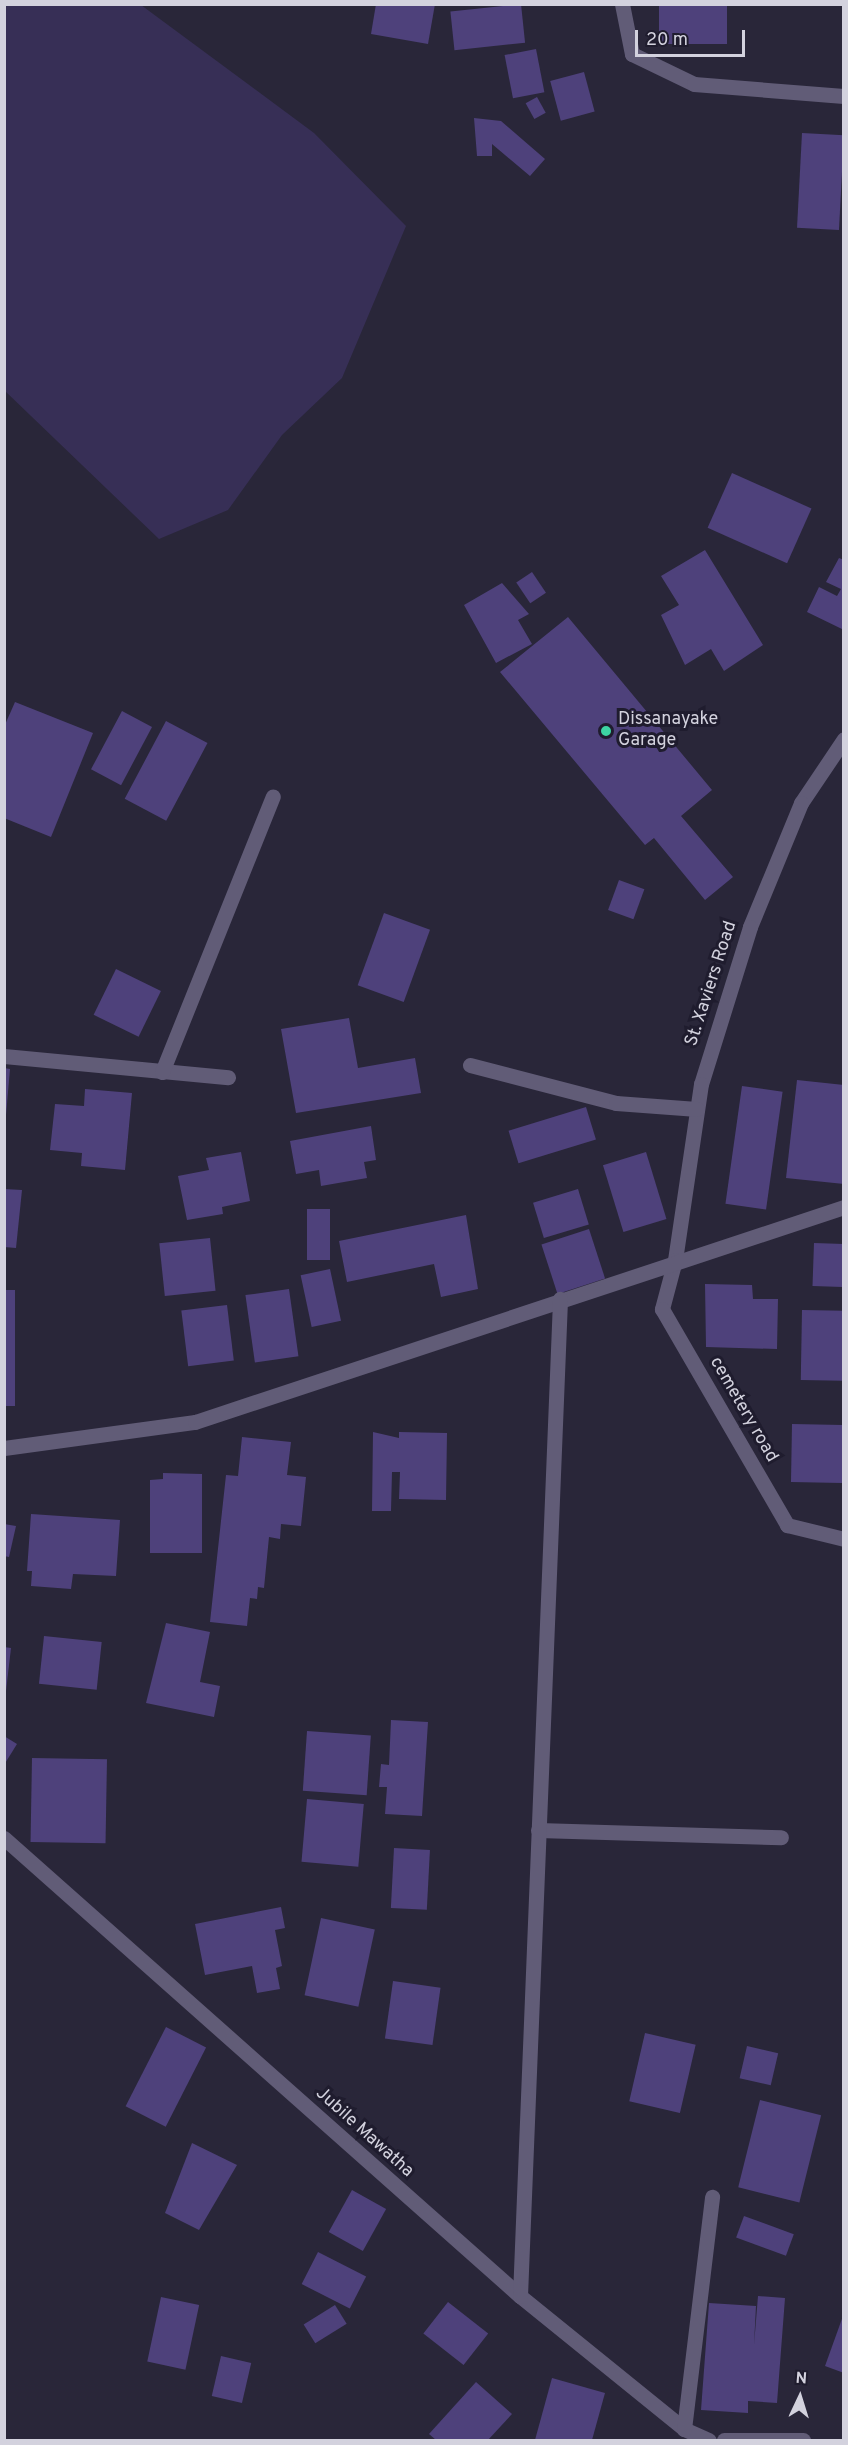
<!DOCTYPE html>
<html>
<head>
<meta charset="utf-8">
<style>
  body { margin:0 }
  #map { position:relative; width:848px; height:2445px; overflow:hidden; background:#292639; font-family:Overpass,sans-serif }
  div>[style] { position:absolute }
  .green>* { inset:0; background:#372f56 }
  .building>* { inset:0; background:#4e417b; transform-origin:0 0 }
  .street>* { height:15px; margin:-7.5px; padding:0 7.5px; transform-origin:7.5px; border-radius:7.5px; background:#615c77 }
  .dots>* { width:16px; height:16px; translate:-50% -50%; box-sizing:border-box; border:3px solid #1f1c2e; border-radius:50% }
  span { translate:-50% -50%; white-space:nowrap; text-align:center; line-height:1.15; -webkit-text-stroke:6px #1f1c2e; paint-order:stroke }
  .poi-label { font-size:18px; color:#d3d2de }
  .left { translate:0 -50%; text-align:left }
  .street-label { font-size:18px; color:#d3d2de }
  .frame { position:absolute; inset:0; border:6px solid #d3d2de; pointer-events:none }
  .north { position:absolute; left:770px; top:2367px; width:60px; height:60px; -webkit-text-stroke:4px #1f1c2e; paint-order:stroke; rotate:4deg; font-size:16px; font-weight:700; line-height:24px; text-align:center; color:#d3d2de }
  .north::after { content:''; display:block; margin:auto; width:21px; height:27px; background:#d3d2de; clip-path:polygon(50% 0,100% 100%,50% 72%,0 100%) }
  .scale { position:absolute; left:635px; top:30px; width:110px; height:27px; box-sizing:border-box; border:3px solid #d3d2de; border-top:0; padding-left:8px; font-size:18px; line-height:21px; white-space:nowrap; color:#d3d2de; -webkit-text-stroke:4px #1f1c2e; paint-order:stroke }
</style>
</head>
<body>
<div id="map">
  <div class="green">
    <div style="clip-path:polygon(4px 5px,141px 5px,314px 133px,406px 226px,342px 378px,282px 435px,228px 510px,159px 539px,5px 391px)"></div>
  </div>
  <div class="building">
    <div style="clip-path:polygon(376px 4px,435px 4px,428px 44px,371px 34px)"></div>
    <div style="left:521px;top:4px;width:39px;height:71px;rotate:84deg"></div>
    <div style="left:659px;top:4px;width:68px;height:40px"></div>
    <div style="left:536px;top:49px;width:44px;height:32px;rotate:79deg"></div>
    <div style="left:584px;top:72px;width:41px;height:35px;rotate:75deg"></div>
    <div style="left:537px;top:97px;width:18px;height:13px;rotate:61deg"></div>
    <div style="clip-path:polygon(474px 118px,501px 121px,545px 159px,530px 176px,492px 144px,492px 156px,477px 156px)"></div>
    <div style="left:802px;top:133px;width:42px;height:95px;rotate:3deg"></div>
    <div style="left:732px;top:473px;width:87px;height:60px;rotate:24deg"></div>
    <div style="clip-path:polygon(705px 550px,763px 645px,724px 671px,711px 649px,685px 665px,661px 615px,679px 605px,661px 576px)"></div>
    <div style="clip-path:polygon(839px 558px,844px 560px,844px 630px,807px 612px,819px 587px,837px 596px,841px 589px,826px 582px)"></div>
    <div style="left:532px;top:572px;width:25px;height:19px;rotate:56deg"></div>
    <div style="clip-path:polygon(502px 583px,529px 614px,518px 620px,532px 644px,496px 663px,464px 605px)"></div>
    <div style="clip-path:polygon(568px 617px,712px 790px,681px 816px,733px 877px,705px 900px,654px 838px,645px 845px,500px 672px)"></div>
    <div style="clip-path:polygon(15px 702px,93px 733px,51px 837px,4px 818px,4px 727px)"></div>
    <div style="left:122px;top:711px;width:34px;height:66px;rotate:28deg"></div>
    <div style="left:166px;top:721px;width:47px;height:88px;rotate:28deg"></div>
    <div style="left:619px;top:880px;width:27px;height:32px;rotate:20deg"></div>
    <div style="left:384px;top:913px;width:49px;height:77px;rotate:20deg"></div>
    <div style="left:116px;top:969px;width:50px;height:51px;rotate:26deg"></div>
    <div style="clip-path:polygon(349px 1018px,358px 1068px,415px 1058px,421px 1093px,296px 1113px,281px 1029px)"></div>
    <div style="clip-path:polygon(4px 1068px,10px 1069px,6px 1115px,4px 1115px)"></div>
    <div style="clip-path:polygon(797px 1080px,844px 1085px,844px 1184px,786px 1178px)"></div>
    <div style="left:742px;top:1086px;width:41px;height:119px;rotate:8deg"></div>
    <div style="clip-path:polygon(85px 1089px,132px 1093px,125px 1170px,81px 1166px,82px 1153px,50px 1150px,55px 1104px,84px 1106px)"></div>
    <div style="left:586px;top:1107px;width:34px;height:81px;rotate:73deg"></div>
    <div style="clip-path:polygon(371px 1126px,376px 1160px,364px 1162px,367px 1178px,321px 1186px,319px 1170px,296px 1174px,290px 1141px)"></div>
    <div style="clip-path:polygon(241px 1152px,250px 1201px,222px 1207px,223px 1214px,187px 1220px,178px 1176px,209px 1170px,206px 1158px)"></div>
    <div style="left:646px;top:1152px;width:70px;height:45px;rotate:73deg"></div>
    <div style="clip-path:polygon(4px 1189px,22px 1190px,16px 1248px,4px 1247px)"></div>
    <div style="left:578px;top:1189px;width:37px;height:47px;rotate:73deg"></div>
    <div style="left:307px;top:1209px;width:23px;height:51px"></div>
    <div style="clip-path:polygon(466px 1215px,478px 1289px,441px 1297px,434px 1264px,347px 1282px,339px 1241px)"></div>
    <div style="left:589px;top:1229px;width:52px;height:50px;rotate:72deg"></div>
    <div style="left:210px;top:1238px;width:53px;height:51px;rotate:84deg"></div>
    <div style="left:814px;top:1243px;width:30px;height:43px;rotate:2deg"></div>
    <div style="left:330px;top:1269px;width:53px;height:30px;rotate:78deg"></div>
    <div style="clip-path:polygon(705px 1284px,752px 1285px,753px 1299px,778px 1299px,777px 1349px,706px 1347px)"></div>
    <div style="left:289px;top:1289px;width:68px;height:44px;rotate:82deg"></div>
    <div style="left:4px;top:1290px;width:11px;height:116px"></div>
    <div style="left:227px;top:1305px;width:56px;height:46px;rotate:83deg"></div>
    <div style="left:802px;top:1310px;width:42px;height:70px;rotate:1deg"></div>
    <div style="left:792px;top:1424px;width:51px;height:58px;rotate:1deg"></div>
    <div style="clip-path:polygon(373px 1432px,399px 1438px,399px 1432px,447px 1433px,446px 1500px,399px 1499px,400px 1472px,392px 1472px,391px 1511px,372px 1511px)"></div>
    <div style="clip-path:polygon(242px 1437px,291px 1442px,287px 1475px,306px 1477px,301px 1526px,281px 1524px,280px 1539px,269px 1537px,264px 1588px,258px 1587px,257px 1599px,250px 1598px,247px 1626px,210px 1622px,226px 1475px,238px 1476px)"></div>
    <div style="clip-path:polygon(163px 1473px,202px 1474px,202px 1553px,150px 1553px,150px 1480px,163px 1479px)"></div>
    <div style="clip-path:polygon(31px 1514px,120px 1520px,116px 1576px,73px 1574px,71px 1589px,31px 1586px,32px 1571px,27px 1571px)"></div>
    <div style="clip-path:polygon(4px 1524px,16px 1526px,9px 1557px,4px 1556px)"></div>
    <div style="clip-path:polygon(166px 1623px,210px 1632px,200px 1682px,220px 1686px,214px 1717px,146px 1703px)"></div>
    <div style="left:44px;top:1636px;width:58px;height:48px;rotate:6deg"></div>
    <div style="clip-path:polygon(4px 1647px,11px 1648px,6px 1691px,4px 1691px)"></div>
    <div style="clip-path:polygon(391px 1720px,428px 1722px,422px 1816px,385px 1814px,387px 1787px,379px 1787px,381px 1764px,389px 1765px)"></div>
    <div style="left:307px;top:1731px;width:64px;height:60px;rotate:4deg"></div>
    <div style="clip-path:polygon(4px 1736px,17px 1744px,4px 1765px)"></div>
    <div style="left:32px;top:1758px;width:75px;height:84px;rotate:1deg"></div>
    <div style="left:307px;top:1799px;width:57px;height:63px;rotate:5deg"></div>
    <div style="left:394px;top:1848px;width:36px;height:60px;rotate:3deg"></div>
    <div style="clip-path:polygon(281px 1907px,285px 1928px,275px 1930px,282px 1966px,276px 1968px,280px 1989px,257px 1993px,252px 1966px,205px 1975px,195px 1924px)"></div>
    <div style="left:321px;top:1918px;width:55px;height:79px;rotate:12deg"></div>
    <div style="left:393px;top:1981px;width:48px;height:58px;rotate:8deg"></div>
    <div style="left:166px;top:2027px;width:45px;height:89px;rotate:27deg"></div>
    <div style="left:645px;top:2033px;width:52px;height:70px;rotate:13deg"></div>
    <div style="left:747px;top:2046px;width:32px;height:33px;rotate:13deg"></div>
    <div style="left:760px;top:2100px;width:63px;height:90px;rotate:14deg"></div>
    <div style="clip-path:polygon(192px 2143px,237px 2165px,199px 2230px,165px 2213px)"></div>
    <div style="left:352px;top:2190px;width:39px;height:48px;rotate:29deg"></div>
    <div style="left:744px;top:2216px;width:53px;height:23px;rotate:20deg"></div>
    <div style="left:318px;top:2252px;width:54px;height:36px;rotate:27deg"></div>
    <div style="clip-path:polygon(758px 2296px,785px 2298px,777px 2403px,748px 2401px,748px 2413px,701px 2410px,709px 2303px,756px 2306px,754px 2345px)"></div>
    <div style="left:161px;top:2297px;width:39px;height:66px;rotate:12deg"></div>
    <div style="left:448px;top:2302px;width:51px;height:40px;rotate:38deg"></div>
    <div style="left:335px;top:2305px;width:22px;height:37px;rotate:58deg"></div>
    <div style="clip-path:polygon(843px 2316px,844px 2316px,844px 2373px,825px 2366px)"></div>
    <div style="left:221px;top:2356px;width:31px;height:41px;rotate:13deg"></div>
    <div style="clip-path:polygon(552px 2378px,605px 2393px,592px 2440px,535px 2440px)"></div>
    <div style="clip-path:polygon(476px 2382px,512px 2414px,488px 2440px,436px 2440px,429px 2434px)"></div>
  </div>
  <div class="street">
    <div style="left:622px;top:4px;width:51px;rotate:78.7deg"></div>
    <div style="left:632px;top:54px;width:69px;rotate:25.8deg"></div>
    <div style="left:694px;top:84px;width:150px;rotate:4.6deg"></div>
    <div style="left:844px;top:739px;width:77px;rotate:123.9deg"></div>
    <div style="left:801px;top:803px;width:134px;rotate:112.4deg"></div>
    <div style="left:750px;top:927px;width:164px;rotate:107.3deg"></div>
    <div style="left:701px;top:1084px;width:178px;rotate:98.4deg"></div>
    <div style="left:675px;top:1260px;width:51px;rotate:104.9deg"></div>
    <div style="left:662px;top:1309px;width:250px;rotate:59.9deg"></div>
    <div style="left:787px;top:1525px;width:59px;rotate:13.8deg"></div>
    <div style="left:4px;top:1056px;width:225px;rotate:5.4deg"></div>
    <div style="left:470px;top:1065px;width:151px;rotate:14.6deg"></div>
    <div style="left:616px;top:1103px;width:81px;rotate:4.2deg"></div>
    <div style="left:162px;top:1072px;width:297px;rotate:-68.1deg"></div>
    <div style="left:4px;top:1448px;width:193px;rotate:-7.8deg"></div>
    <div style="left:195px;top:1422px;width:684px;rotate:-18.33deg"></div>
    <div style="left:538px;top:1830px;width:243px;rotate:1.7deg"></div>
    <div style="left:4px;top:1838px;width:690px;rotate:41.59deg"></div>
    <div style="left:520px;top:2296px;width:211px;rotate:39deg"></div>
    <div style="left:684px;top:2429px;width:27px;rotate:24deg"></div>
    <div style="left:520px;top:2296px;width:998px;rotate:-87.7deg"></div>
    <div style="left:684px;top:2429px;width:234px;rotate:-83.1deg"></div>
    <div style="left:724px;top:2440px;width:79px"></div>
  </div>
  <div class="dots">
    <div style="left:606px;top:731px;background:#3dd4a3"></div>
  </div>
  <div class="poi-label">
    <span class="left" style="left:618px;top:731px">Dissanayake<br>Garage</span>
  </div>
  <div class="street-label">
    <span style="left:712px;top:984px;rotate:-72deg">St. Xaviers Road</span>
    <span style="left:743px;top:1410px;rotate:60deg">cemetery road</span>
    <span style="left:364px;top:2133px;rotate:42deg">Jubile Mawatha</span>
  </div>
  <div class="frame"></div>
  <div class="north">N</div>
  <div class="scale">20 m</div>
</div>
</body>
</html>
